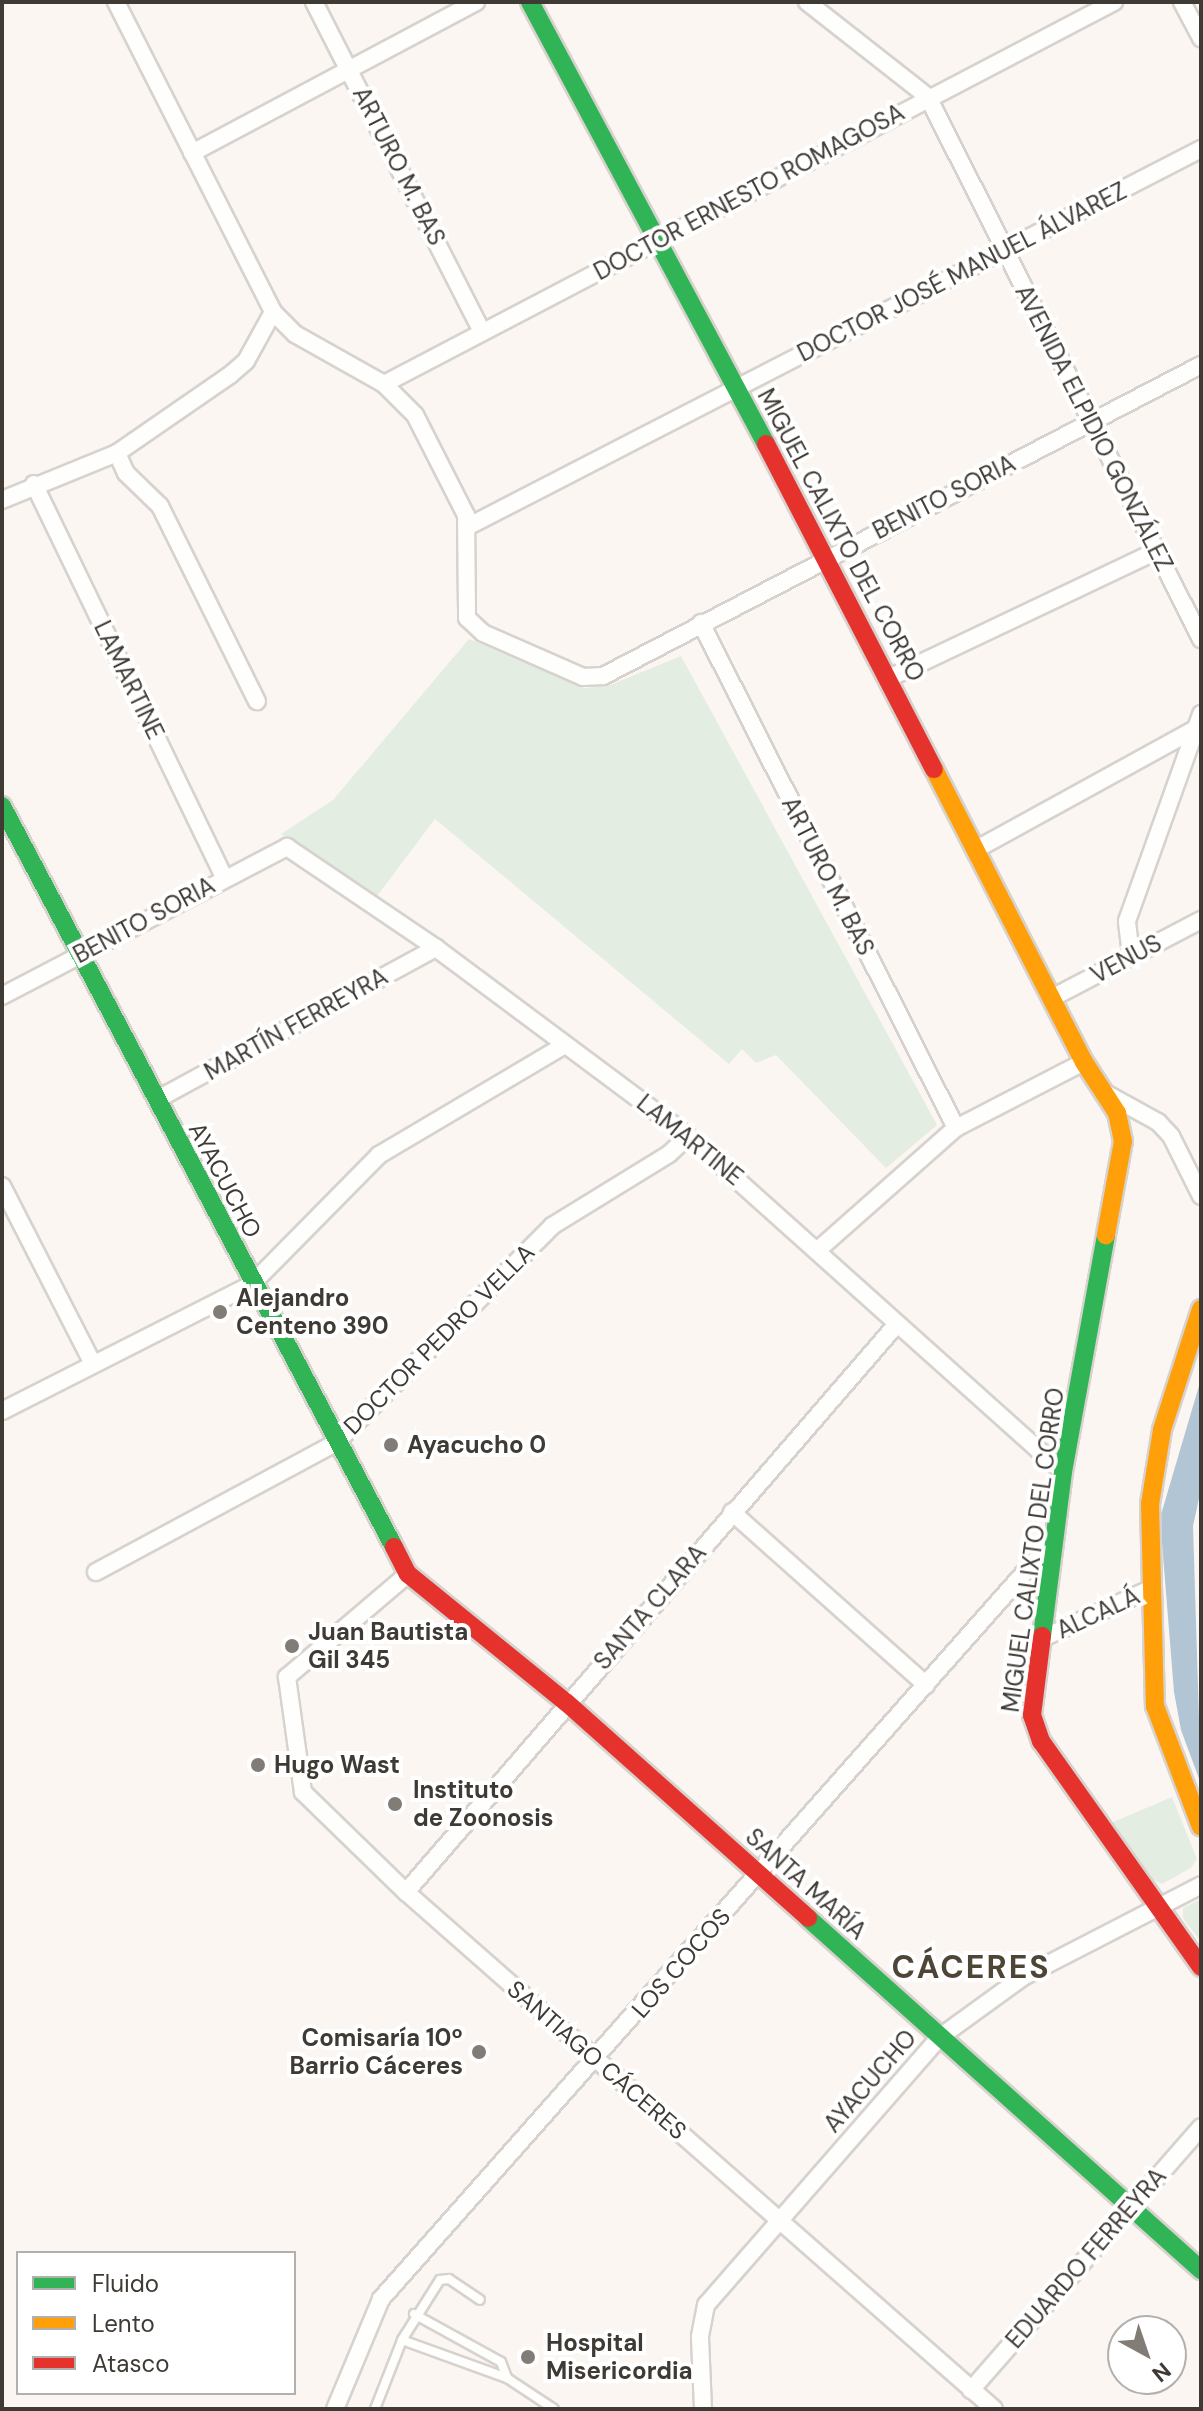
<!DOCTYPE html>
<html>
<head>
<meta charset="utf-8">
<style>
  body { margin:0 }
  #map { position:relative; width:1203px; height:2411px; overflow:hidden; background:#fbf6f1; font-family:"DM Sans",sans-serif }
  div>[style] { position:absolute }
  .green>* { inset:0; background:#e3ede2 }
  .water>* { inset:0; background:#b1c5d4 }
  .roads { filter:drop-shadow(2px 0 #d7d2cd) drop-shadow(-2px 0 #d7d2cd) drop-shadow(0 2px #d7d2cd) drop-shadow(0 -2px #d7d2cd) }
  .lane>* { height:8px; margin:-4px; padding:0 4px; transform-origin:4px; border-radius:4px; background:#fefefd }
  .street>* { height:16px; margin:-8px; padding:0 8px; transform-origin:8px; border-radius:8px; background:#fefefd }
  .fast>* { height:18px; margin:-9px; padding:0 9px; transform-origin:9px; border-radius:9px; background:#30b455 }
  .slow>* { height:18px; margin:-9px; padding:0 9px; transform-origin:9px; border-radius:9px; background:#ff9f0a }
  .jam>* { height:18px; margin:-9px; padding:0 9px; transform-origin:9px; border-radius:9px; background:#e5322d }
  .dots>* { width:22px; height:22px; translate:-50% -50%; box-sizing:border-box; border:4px solid #fff; border-radius:50% }
  span { translate:-50% -50%; white-space:nowrap; text-align:center; line-height:1.15; -webkit-text-stroke:8px #fff; paint-order:stroke }
  .street-label { font-size:24px; color:#3f3a34 }
  .poi-label { font-size:24px; color:#3f3a34; font-weight:700 }
  .left { translate:0 -50%; text-align:left }
  .right { translate:-100% -50%; text-align:right }
  .district-label { font-size:32px; color:#4f4537; font-weight:700; letter-spacing:2px }
  .frame { position:absolute; inset:0; border:4px solid #3f3a34; pointer-events:none }
  .legend { position:absolute; left:16px; top:2251px; width:280px; height:144px; box-sizing:border-box; background:#fff; border:2px solid #b2b0ae; margin:0; padding:10px 14px; list-style:none; font-size:24px; color:#3f3a34 }
  .legend li { display:flex; align-items:center; gap:16px; height:40px }
  .legend b { width:40px; border:2px solid #b2b0ae }
  .north { position:absolute; left:1107px; top:2315px; width:80px; height:80px; box-sizing:border-box; background:#fff; border:2px solid #b2b0ae; border-radius:50%; rotate:140deg; font-size:22px; font-weight:700; line-height:32px; text-align:center; color:#3f3a34 }
  .north::after { content:''; display:block; margin:auto; width:28px; height:36px; background:#817c76; clip-path:polygon(50% 0,100% 100%,50% 72%,0 100%) }
</style>
</head>
<body>
<div id="map">
  <div class="green">
    <div style="clip-path:polygon(469px 639px,585px 688px,608px 686px,681px 656px,937px 1125px,886px 1168px,776px 1055px,756px 1063px,742px 1049px,729px 1064px,435px 819px,374px 900px,281px 834px,333px 800px)"></div>
    <div style="clip-path:polygon(1172px 1797px,1197px 1859px,1191px 1868px,1162px 1884px,1152px 1879px,1111px 1823px)"></div>
    <div style="clip-path:polygon(1201px 1899px,1201px 1942px,1183px 1918px,1183px 1908px)"></div>
  </div>
  <div class="water">
    <div style="clip-path:polygon(1201px 1379px,1201px 1489px,1193px 1526px,1201px 1784px,1181px 1730px,1174px 1692px,1160px 1518px)"></div>
  </div>
  <div class="roads">
    <div class="lane">
      <div style="left:414px;top:2314px;width:99px;rotate:28.9deg"></div>
      <div style="left:501px;top:2362px;width:17px;rotate:69deg"></div>
      <div style="left:402px;top:2340px;width:71px;rotate:-57.7deg"></div>
      <div style="left:440px;top:2280px;width:9px;rotate:-6deg"></div>
      <div style="left:449px;top:2279px;width:37px;rotate:34deg"></div>
      <div style="left:375px;top:2409px;width:74px;rotate:-68.6deg"></div>
      <div style="left:402px;top:2340px;width:112px;rotate:19.9deg"></div>
      <div style="left:507px;top:2378px;width:56px;rotate:33.4deg"></div>
    </div>
    <div class="street">
      <div style="left:116px;top:2px;width:347px;rotate:63.1deg"></div>
      <div style="left:273px;top:312px;width:31px;rotate:45deg"></div>
      <div style="left:295px;top:334px;width:102px;rotate:29.3deg"></div>
      <div style="left:384px;top:384px;width:44px;rotate:45deg"></div>
      <div style="left:415px;top:415px;width:112px;rotate:63deg"></div>
      <div style="left:466px;top:515px;width:103px;rotate:89.4deg"></div>
      <div style="left:467px;top:618px;width:22px;rotate:43deg"></div>
      <div style="left:483px;top:633px;width:109px;rotate:23.7deg"></div>
      <div style="left:583px;top:677px;width:20px;rotate:-3deg"></div>
      <div style="left:603px;top:676px;width:674px;rotate:-27.48deg"></div>
      <div style="left:314px;top:2px;width:370px;rotate:63deg"></div>
      <div style="left:807px;top:2px;width:154px;rotate:38.1deg"></div>
      <div style="left:928px;top:97px;width:607px;rotate:63.27deg"></div>
      <div style="left:1182px;top:2px;width:41px;rotate:62.2deg"></div>
      <div style="left:192px;top:153px;width:322px;rotate:-28deg"></div>
      <div style="left:384px;top:384px;width:824px;rotate:-27.62deg"></div>
      <div style="left:117px;top:453px;width:22px;rotate:66deg"></div>
      <div style="left:126px;top:473px;width:47px;rotate:44.1deg"></div>
      <div style="left:160px;top:506px;width:218px;rotate:63.6deg"></div>
      <div style="left:34px;top:484px;width:437px;rotate:64.2deg"></div>
      <div style="left:2px;top:500px;width:124px;rotate:-22.2deg"></div>
      <div style="left:117px;top:453px;width:137px;rotate:-34.6deg"></div>
      <div style="left:230px;top:375px;width:21px;rotate:-41deg"></div>
      <div style="left:246px;top:361px;width:56px;rotate:-61.1deg"></div>
      <div style="left:467px;top:527px;width:826px;rotate:-27.25deg"></div>
      <div style="left:701px;top:623px;width:566px;rotate:63.21deg"></div>
      <div style="left:889px;top:678px;width:297px;rotate:-25.4deg"></div>
      <div style="left:977px;top:849px;width:256px;rotate:-28.8deg"></div>
      <div style="left:1131px;top:955px;width:34px;rotate:-97deg"></div>
      <div style="left:1127px;top:921px;width:220px;rotate:-70.3deg"></div>
      <div style="left:2px;top:996px;width:322px;rotate:-27.6deg"></div>
      <div style="left:287px;top:847px;width:180px;rotate:34.1deg"></div>
      <div style="left:436px;top:948px;width:314px;rotate:36.7deg"></div>
      <div style="left:688px;top:1136px;width:504px;rotate:41.86deg"></div>
      <div style="left:1052px;top:998px;width:168px;rotate:-27.6deg"></div>
      <div style="left:1107px;top:1094px;width:58px;rotate:28.8deg"></div>
      <div style="left:1158px;top:1122px;width:19px;rotate:47deg"></div>
      <div style="left:1171px;top:1136px;width:67px;rotate:63.4deg"></div>
      <div style="left:156px;top:1100px;width:319px;rotate:-28.5deg"></div>
      <div style="left:2px;top:1186px;width:200px;rotate:62.9deg"></div>
      <div style="left:819px;top:1249px;width:183px;rotate:-41.5deg"></div>
      <div style="left:956px;top:1128px;width:144px;rotate:-27.3deg"></div>
      <div style="left:2px;top:1411px;width:280px;rotate:-26.9deg"></div>
      <div style="left:252px;top:1284px;width:181px;rotate:-45.4deg"></div>
      <div style="left:379px;top:1155px;width:216px;rotate:-30.6deg"></div>
      <div style="left:732px;top:1512px;width:260px;rotate:41.7deg"></div>
      <div style="left:96px;top:1572px;width:272px;rotate:-28.3deg"></div>
      <div style="left:336px;top:1443px;width:306px;rotate:-45.1deg"></div>
      <div style="left:552px;top:1226px;width:137px;rotate:-31.6deg"></div>
      <div style="left:669px;top:1154px;width:26px;rotate:-43deg"></div>
      <div style="left:408px;top:1574px;width:159px;rotate:139.6deg"></div>
      <div style="left:287px;top:1677px;width:116px;rotate:82.1deg"></div>
      <div style="left:303px;top:1792px;width:144px;rotate:44.2deg"></div>
      <div style="left:406px;top:1892px;width:783px;rotate:41.32deg"></div>
      <div style="left:1043px;top:1638px;width:120px;rotate:-24.6deg"></div>
      <div style="left:406px;top:1892px;width:751px;rotate:-49.16deg"></div>
      <div style="left:971px;top:2390px;width:349px;rotate:-48.8deg"></div>
      <div style="left:335px;top:2409px;width:119px;rotate:-67.3deg"></div>
      <div style="left:381px;top:2299px;width:1015px;rotate:-48.47deg"></div>
      <div style="left:703px;top:2409px;width:73px;rotate:-92.4deg"></div>
      <div style="left:700px;top:2336px;width:32px;rotate:-79deg"></div>
      <div style="left:706px;top:2305px;width:356px;rotate:-48.9deg"></div>
      <div style="left:940px;top:2037px;width:102px;rotate:-35.9deg"></div>
      <div style="left:1023px;top:1977px;width:200px;rotate:-27.3deg"></div>
    </div>
    <div class="fast">
      <div style="left:530px;top:2px;width:501px;rotate:61.9deg"></div>
      <div style="left:2px;top:806px;width:838px;rotate:62.12deg"></div>
      <div style="left:1042px;top:1636px;width:165px;rotate:-82.7deg"></div>
      <div style="left:1063px;top:1472px;width:241px;rotate:-79.7deg"></div>
      <div style="left:808px;top:1918px;width:528px;rotate:41.85deg"></div>
    </div>
    <div class="slow">
      <div style="left:934px;top:769px;width:329px;rotate:62.9deg"></div>
      <div style="left:1084px;top:1062px;width:61px;rotate:57.1deg"></div>
      <div style="left:1117px;top:1113px;width:29px;rotate:78deg"></div>
      <div style="left:1123px;top:1141px;width:96px;rotate:100.3deg"></div>
      <div style="left:1201px;top:1309px;width:127px;rotate:107.9deg"></div>
      <div style="left:1162px;top:1430px;width:75px;rotate:99.2deg"></div>
      <div style="left:1150px;top:1504px;width:202px;rotate:88.6deg"></div>
      <div style="left:1155px;top:1706px;width:129px;rotate:69.2deg"></div>
    </div>
    <div class="jam">
      <div style="left:766px;top:444px;width:366px;rotate:62.7deg"></div>
      <div style="left:394px;top:1547px;width:30px;rotate:63deg"></div>
      <div style="left:408px;top:1574px;width:205px;rotate:39.1deg"></div>
      <div style="left:567px;top:1703px;width:323px;rotate:41.7deg"></div>
      <div style="left:1042px;top:1636px;width:80px;rotate:97.2deg"></div>
      <div style="left:1032px;top:1715px;width:28px;rotate:71deg"></div>
      <div style="left:1041px;top:1741px;width:277px;rotate:54.7deg"></div>
    </div>
  </div>
  <div class="dots">
    <div style="left:220px;top:1312px;background:#817c76"></div>
    <div style="left:391px;top:1445px;background:#817c76"></div>
    <div style="left:292px;top:1646px;background:#817c76"></div>
    <div style="left:258px;top:1765px;background:#817c76"></div>
    <div style="left:395px;top:1804px;background:#817c76"></div>
    <div style="left:479px;top:2052px;background:#817c76"></div>
    <div style="left:528px;top:2357px;background:#817c76"></div>
  </div>
  <div class="street-label">
    <span style="left:399px;top:166px;rotate:63deg">ARTURO M. BAS</span>
    <span style="left:749px;top:192px;rotate:-28deg">DOCTOR ERNESTO ROMAGOSA</span>
    <span style="left:962px;top:272px;rotate:-27deg">DOCTOR JOSÉ MANUEL ÁLVAREZ</span>
    <span style="left:1094px;top:428px;rotate:63deg">AVENIDA ELPIDIO GONZÁLEZ</span>
    <span style="left:944px;top:497px;rotate:-27deg">BENITO SORIA</span>
    <span style="left:841px;top:535px;rotate:62deg">MIGUEL CALIXTO DEL CORRO</span>
    <span style="left:129px;top:680px;rotate:64deg">LAMARTINE</span>
    <span style="left:828px;top:876px;rotate:63deg">ARTURO M. BAS</span>
    <span style="left:144px;top:920px;rotate:-28deg">BENITO SORIA</span>
    <span style="left:1126px;top:959px;rotate:-28deg">VENUS</span>
    <span style="left:296px;top:1024px;rotate:-29deg">MARTÍN FERREYRA</span>
    <span style="left:690px;top:1140px;rotate:39deg">LAMARTINE</span>
    <span style="left:225px;top:1180px;rotate:62deg">AYACUCHO</span>
    <span style="left:439px;top:1339px;rotate:-45deg">DOCTOR PEDRO VELLA</span>
    <span style="left:1033px;top:1550px;rotate:-82deg">MIGUEL CALIXTO DEL CORRO</span>
    <span style="left:650px;top:1607px;rotate:-49deg">SANTA CLARA</span>
    <span style="left:1098px;top:1613px;rotate:-25deg">ALCALÁ</span>
    <span style="left:806px;top:1884px;rotate:42deg">SANTA MARÍA</span>
    <span style="left:681px;top:1963px;rotate:-49deg">LOS COCOS</span>
    <span style="left:597px;top:2060px;rotate:41deg">SANTIAGO CÁCERES</span>
    <span style="left:870px;top:2081px;rotate:-49deg">AYACUCHO</span>
    <span style="left:1086px;top:2258px;rotate:-49deg">EDUARDO FERREYRA</span>
  </div>
  <div class="poi-label">
    <span class="left" style="left:236px;top:1312px">Alejandro<br>Centeno 390</span>
    <span class="left" style="left:407px;top:1445px">Ayacucho 0</span>
    <span class="left" style="left:308px;top:1646px">Juan Bautista<br>Gil 345</span>
    <span class="left" style="left:274px;top:1765px">Hugo Wast</span>
    <span class="left" style="left:413px;top:1804px">Instituto<br>de Zoonosis</span>
    <span class="right" style="left:463px;top:2052px">Comisaría 10º<br>Barrio Cáceres</span>
    <span class="left" style="left:546px;top:2357px">Hospital<br>Misericordia</span>
  </div>
  <div class="district-label">
    <span style="left:971px;top:1967px">CÁCERES</span>
  </div>
  <div class="frame"></div>
  <ul class="legend">
  <li><b style="height:10px;background:#30b455"></b>Fluido</li>
  <li><b style="height:10px;background:#ff9f0a"></b>Lento</li>
  <li><b style="height:10px;background:#e5322d"></b>Atasco</li>
  </ul>
  <div class="north">N</div>
</div>
</body>
</html>
